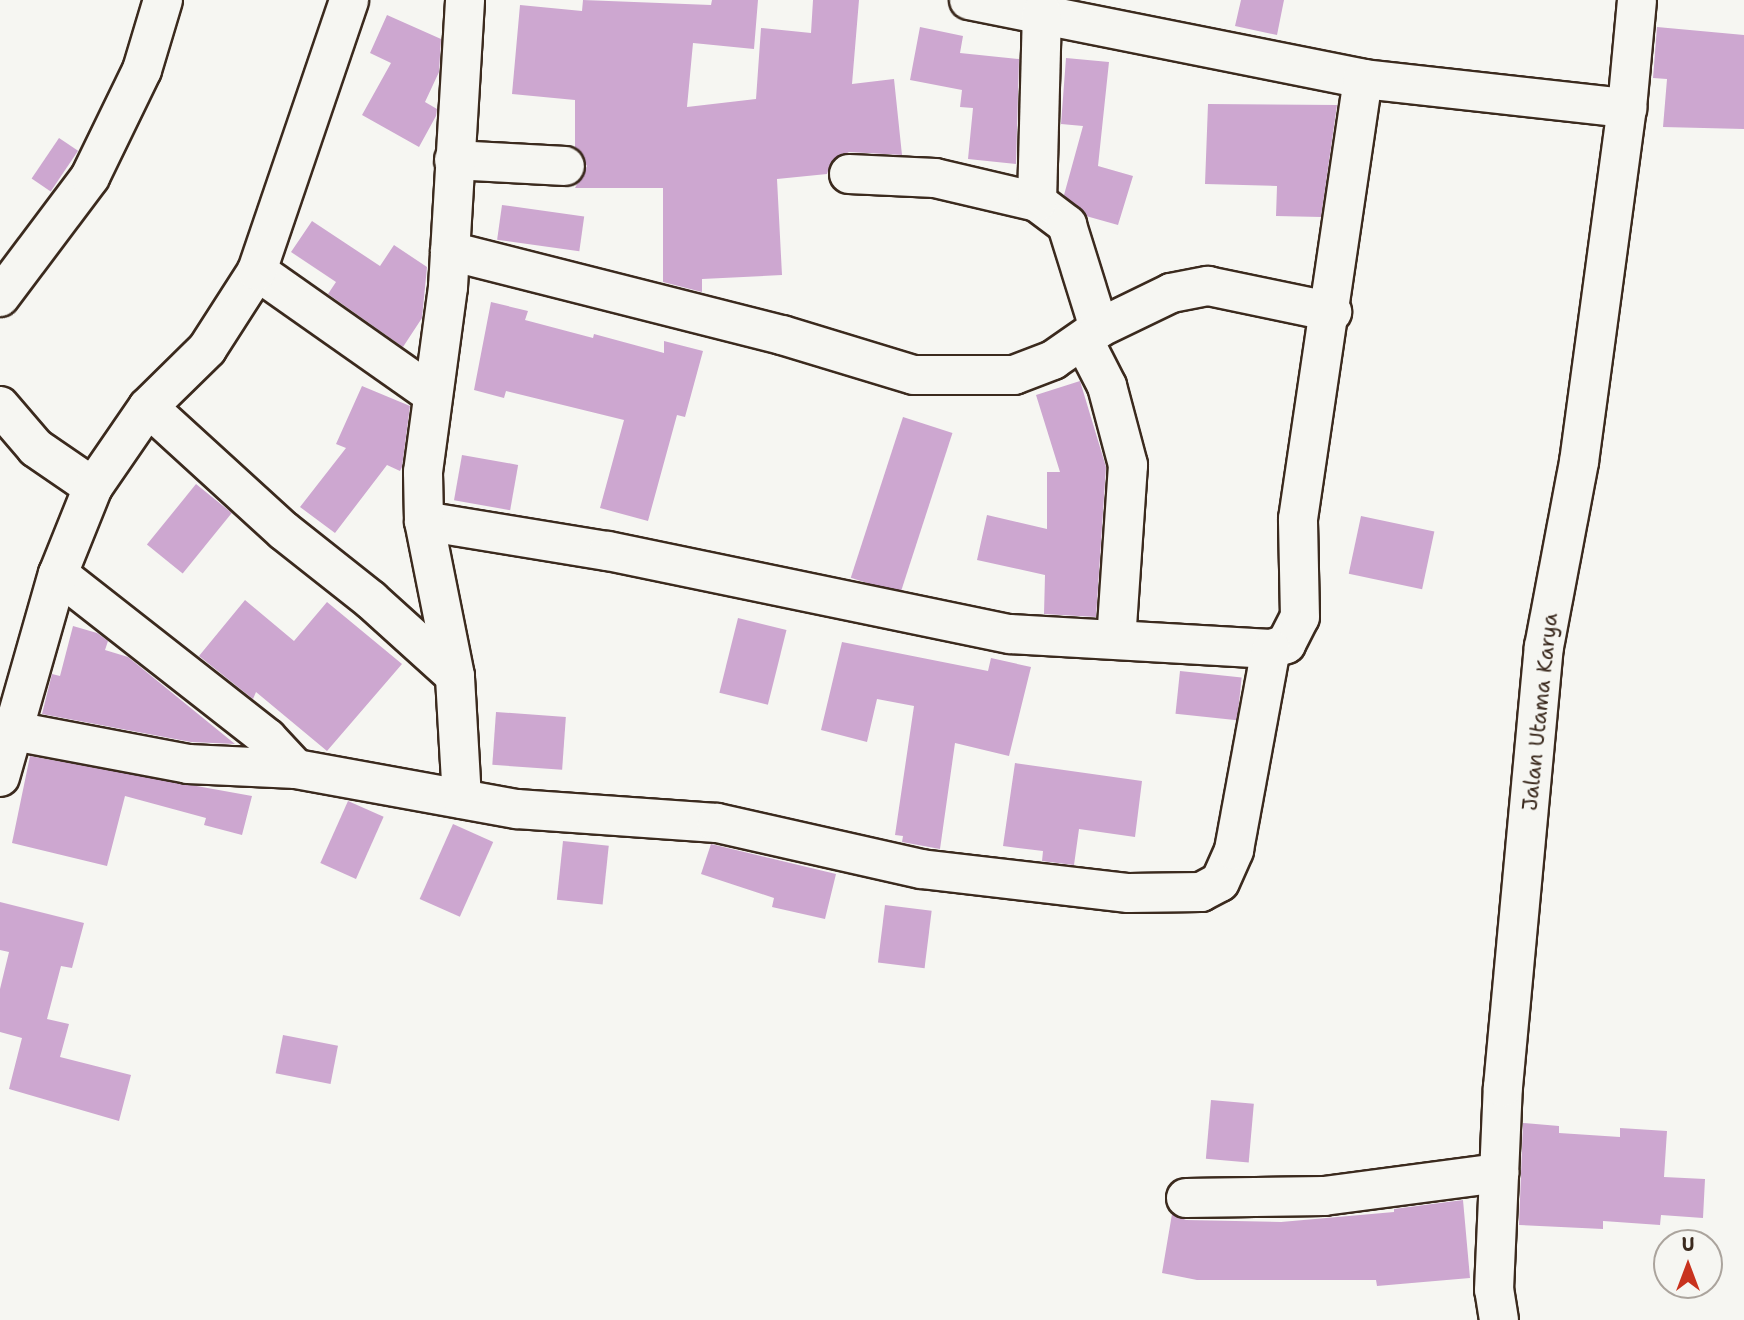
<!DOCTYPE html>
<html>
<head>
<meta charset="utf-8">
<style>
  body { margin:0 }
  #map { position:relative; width:1744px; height:1320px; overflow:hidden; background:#f6f6f2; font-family:"Shantell Sans",sans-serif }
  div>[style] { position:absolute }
  .building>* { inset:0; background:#cda7d0; transform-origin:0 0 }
  .roads { filter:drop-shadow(2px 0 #3b2a1e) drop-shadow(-2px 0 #3b2a1e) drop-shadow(0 2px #3b2a1e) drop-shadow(0 -2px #3b2a1e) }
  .minor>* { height:38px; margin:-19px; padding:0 19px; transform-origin:19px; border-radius:19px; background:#f6f6f2 }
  span { translate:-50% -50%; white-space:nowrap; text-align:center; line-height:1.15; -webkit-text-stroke:6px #f6f6f2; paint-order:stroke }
  .street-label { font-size:21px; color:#3b2a1e }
  .north { position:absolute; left:1653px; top:1229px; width:70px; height:70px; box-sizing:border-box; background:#f6f6f2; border:2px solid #aba49d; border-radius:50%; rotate:0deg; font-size:19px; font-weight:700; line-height:28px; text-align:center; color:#3b2a1e }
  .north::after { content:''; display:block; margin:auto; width:24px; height:32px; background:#c8321e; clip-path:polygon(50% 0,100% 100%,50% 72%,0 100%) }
</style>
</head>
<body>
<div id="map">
  <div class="building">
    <div style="clip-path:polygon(583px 0,711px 5px,712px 0,758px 0,754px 49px,693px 43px,687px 107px,756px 99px,761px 28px,811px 33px,813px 0,859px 0,852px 84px,894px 79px,902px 155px,849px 152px,831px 162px,827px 174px,777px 179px,782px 275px,702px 279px,702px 292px,663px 282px,663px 188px,575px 188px,587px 166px,575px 147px,575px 100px,512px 94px,520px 5px,582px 11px)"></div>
    <div style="clip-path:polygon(1241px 0,1284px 0,1277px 35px,1235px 26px)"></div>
    <div style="clip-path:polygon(387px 15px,441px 39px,439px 72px,425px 102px,437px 109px,436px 116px,419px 147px,362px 115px,391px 63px,370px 53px)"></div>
    <div style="clip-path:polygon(920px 27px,963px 36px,960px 53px,1019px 59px,1016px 164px,968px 159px,973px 108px,960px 107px,962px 90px,910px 80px)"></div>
    <div style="clip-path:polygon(1657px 27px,1744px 35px,1744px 129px,1663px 127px,1667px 79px,1653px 78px)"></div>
    <div style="clip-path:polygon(1066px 58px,1109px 62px,1098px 166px,1133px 176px,1118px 225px,1086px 216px,1064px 195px,1083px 126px,1061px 124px)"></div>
    <div style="clip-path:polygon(1208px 104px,1337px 105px,1321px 217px,1276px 216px,1277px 186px,1205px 184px)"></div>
    <div style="left:59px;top:138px;width:23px;height:49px;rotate:34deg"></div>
    <div style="left:502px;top:205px;width:83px;height:35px;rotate:8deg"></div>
    <div style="clip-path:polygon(312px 221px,380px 266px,394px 245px,427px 267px,422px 318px,403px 347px,328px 294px,336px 282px,291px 252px)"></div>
    <div style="clip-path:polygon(491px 302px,528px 311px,525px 320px,593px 338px,594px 334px,664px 353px,664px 341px,703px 351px,685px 417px,677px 415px,648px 521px,600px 508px,624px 420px,506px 391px,504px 398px,474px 390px)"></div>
    <div style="clip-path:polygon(1080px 381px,1106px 467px,1096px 617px,1044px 614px,1045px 575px,977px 560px,987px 515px,1047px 529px,1047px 472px,1060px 472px,1036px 395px)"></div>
    <div style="clip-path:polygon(362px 386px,410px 406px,402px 467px,400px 471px,387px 465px,335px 533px,300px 507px,346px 448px,336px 444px)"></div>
    <div style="left:903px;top:417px;width:52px;height:169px;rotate:18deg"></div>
    <div style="left:462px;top:455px;width:57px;height:46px;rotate:10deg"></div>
    <div style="left:196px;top:484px;width:46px;height:78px;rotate:39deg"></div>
    <div style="left:1361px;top:516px;width:75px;height:59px;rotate:12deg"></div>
    <div style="clip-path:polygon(245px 600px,294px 641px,327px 602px,402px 664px,327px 751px,256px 692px,253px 699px,199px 656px)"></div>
    <div style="left:738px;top:618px;width:50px;height:77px;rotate:14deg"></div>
    <div style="clip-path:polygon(73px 626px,97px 633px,108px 641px,105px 650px,128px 657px,235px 744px,191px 742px,42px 714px,52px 674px,60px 676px)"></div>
    <div style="clip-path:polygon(842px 642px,988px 671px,991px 658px,1031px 667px,1009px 756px,955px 743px,940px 849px,902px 842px,903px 836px,895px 835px,914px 706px,877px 699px,867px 742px,821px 730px)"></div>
    <div style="left:1180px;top:671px;width:62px;height:43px;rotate:6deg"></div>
    <div style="left:496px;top:712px;width:70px;height:53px;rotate:4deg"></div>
    <div style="clip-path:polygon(30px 756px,252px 796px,242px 835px,204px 825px,206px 818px,125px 796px,107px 866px,12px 843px)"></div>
    <div style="clip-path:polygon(1015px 763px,1142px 781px,1135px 837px,1079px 829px,1074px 865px,1042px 861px,1043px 851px,1003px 846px)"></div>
    <div style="left:348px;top:801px;width:39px;height:68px;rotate:24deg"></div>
    <div style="left:453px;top:824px;width:44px;height:82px;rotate:24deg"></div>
    <div style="left:563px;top:841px;width:46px;height:59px;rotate:6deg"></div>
    <div style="clip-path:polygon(711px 844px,836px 874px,825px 919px,772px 907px,774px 898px,701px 874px)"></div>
    <div style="clip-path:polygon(0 902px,84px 923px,72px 968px,61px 966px,47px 1019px,69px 1024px,60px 1057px,131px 1075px,119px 1121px,9px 1089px,22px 1038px,0 1032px,0 989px,9px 952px,0 950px)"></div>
    <div style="left:885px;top:905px;width:47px;height:58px;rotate:7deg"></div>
    <div style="left:283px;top:1035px;width:56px;height:39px;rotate:11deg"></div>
    <div style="left:1211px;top:1100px;width:43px;height:59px;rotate:5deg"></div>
    <div style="clip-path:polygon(1523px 1123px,1559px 1126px,1559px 1133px,1620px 1137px,1620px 1128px,1667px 1131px,1664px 1177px,1705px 1179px,1703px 1218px,1661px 1215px,1660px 1225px,1603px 1221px,1603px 1229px,1519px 1225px)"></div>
    <div style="clip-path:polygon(1463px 1200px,1470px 1278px,1377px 1286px,1376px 1280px,1197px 1280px,1162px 1273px,1172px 1214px,1186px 1220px,1281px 1222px,1394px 1212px,1394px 1209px)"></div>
  </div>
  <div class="roads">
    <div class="minor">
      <div style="left:969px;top:0;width:402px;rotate:11.3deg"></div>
      <div style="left:1363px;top:79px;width:266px;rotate:6.3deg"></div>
      <div style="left:454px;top:160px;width:111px;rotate:3.1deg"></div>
      <div style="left:849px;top:174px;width:86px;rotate:2.7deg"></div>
      <div style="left:935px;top:178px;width:105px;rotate:13.2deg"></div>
      <div style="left:1037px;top:202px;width:38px;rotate:37deg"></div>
      <div style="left:1067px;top:225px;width:108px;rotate:72.7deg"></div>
      <div style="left:1037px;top:202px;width:189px;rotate:-88.5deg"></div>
      <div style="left:450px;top:251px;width:342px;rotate:14.2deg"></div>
      <div style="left:782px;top:335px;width:138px;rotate:16.9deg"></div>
      <div style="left:914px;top:375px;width:100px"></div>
      <div style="left:1014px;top:375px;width:42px;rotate:-21deg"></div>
      <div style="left:1053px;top:360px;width:56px;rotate:-34.8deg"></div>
      <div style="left:1099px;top:328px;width:80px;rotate:-25.9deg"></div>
      <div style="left:1171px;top:293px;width:38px;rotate:-11deg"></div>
      <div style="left:1208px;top:286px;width:127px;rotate:11.8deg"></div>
      <div style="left:257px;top:271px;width:214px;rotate:35.1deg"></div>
      <div style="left:0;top:297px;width:150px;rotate:-53.1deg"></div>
      <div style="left:90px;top:177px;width:119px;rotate:-64.1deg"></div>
      <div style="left:142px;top:70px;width:73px;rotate:-73.3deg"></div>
      <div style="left:1084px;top:341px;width:51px;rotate:62.9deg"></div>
      <div style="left:1107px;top:386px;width:82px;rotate:75.1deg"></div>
      <div style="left:1128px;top:465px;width:175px;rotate:93.9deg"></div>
      <div style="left:0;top:406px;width:55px;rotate:49.4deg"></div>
      <div style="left:36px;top:448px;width:69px;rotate:34.4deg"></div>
      <div style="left:148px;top:407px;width:184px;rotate:42.4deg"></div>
      <div style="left:284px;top:531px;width:111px;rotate:38.4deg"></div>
      <div style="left:371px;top:600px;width:113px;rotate:42.1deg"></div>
      <div style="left:424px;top:521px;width:186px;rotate:9.3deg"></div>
      <div style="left:608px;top:551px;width:410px;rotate:11.7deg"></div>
      <div style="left:1010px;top:634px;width:261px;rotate:3.3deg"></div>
      <div style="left:1271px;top:649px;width:16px;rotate:-18deg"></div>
      <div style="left:1286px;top:644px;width:30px;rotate:-63deg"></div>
      <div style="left:1300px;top:617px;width:98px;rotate:-91.2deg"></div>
      <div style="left:1298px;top:519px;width:445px;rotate:-81.6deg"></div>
      <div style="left:58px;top:574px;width:266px;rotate:38.1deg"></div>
      <div style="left:267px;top:738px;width:42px;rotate:46.9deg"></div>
      <div style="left:14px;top:731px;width:177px;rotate:10.7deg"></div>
      <div style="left:188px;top:764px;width:108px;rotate:2.7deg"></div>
      <div style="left:296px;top:769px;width:225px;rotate:10.3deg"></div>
      <div style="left:517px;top:809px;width:200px;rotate:4deg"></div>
      <div style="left:717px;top:823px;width:209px;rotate:12.7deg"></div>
      <div style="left:921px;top:869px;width:209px;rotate:6.6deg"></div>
      <div style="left:1129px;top:893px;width:72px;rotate:-0.8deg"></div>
      <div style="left:1201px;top:892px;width:21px;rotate:-28deg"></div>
      <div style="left:1220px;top:882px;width:35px;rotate:-66deg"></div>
      <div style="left:1234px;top:850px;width:204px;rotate:-79.6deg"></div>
      <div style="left:0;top:777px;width:211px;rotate:-74.1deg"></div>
      <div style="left:58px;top:574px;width:94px;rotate:-68.1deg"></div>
      <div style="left:93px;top:487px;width:97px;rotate:-55.5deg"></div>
      <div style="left:148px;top:407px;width:83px;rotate:-44.5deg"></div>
      <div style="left:207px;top:349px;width:93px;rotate:-57.3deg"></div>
      <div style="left:257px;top:271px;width:286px;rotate:-71.2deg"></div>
      <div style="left:462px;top:799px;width:123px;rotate:-93.3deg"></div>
      <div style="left:455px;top:676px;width:158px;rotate:-101.3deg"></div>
      <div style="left:424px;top:521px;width:49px;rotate:-91.2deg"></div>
      <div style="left:423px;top:472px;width:187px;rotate:-82.3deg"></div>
      <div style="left:448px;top:287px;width:288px;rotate:-86.6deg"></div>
      <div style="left:1186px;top:1198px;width:138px;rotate:-0.8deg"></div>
      <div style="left:1324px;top:1196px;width:177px;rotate:-7.5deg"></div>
      <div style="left:1499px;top:1320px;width:30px;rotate:-99deg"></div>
      <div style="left:1494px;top:1290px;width:203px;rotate:-87.5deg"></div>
      <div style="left:1503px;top:1087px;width:442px;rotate:-84.7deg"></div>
      <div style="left:1544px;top:647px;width:188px;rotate:-79.3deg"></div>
      <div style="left:1579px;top:462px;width:357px;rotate:-82.3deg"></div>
      <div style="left:1627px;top:108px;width:108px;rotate:-84.7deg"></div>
    </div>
  </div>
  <div class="street-label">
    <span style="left:1540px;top:712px;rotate:-84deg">Jalan Utama Karya</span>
  </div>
  <div class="north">U</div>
</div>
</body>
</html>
